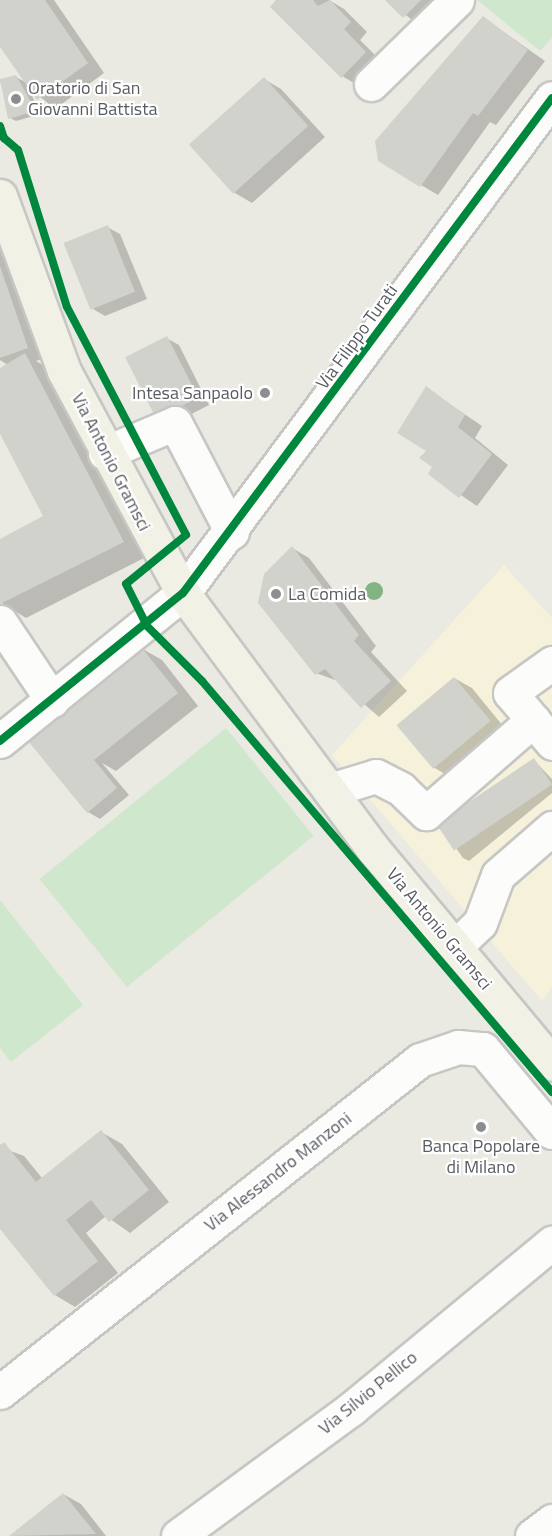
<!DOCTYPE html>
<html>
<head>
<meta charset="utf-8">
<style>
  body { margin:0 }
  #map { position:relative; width:552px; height:1536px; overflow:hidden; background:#eae9e2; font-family:"Titillium Web",sans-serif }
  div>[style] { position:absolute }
  .commercial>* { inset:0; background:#f6f1da }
  .green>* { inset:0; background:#cfe8cd; transform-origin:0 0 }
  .shadow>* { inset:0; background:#0003 }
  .building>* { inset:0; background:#d2d2cd; transform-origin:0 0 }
  .roads { filter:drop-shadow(2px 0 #c6c7c5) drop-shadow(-2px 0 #c6c7c5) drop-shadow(0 2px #c6c7c5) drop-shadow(0 -2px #c6c7c5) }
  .minor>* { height:33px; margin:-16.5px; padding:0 16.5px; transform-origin:16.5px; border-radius:16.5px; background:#fcfcfb }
  .major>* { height:33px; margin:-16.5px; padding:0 16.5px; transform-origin:16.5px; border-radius:16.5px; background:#f2f1e5 }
  .cycleway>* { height:8px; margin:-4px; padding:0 4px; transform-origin:4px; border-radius:4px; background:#00873e }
  .trees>* { width:18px; height:18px; margin:-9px; border-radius:50%; background:#82b383 }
  .dots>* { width:16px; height:16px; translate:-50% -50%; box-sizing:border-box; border:3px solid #fff; border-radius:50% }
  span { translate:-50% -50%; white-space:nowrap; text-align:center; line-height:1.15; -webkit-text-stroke:4.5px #fff; paint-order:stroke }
  .poi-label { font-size:18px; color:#585c62 }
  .left { translate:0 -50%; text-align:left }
  .right { translate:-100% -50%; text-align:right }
  .street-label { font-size:18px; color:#585c62 }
</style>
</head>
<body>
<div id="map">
  <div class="commercial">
    <div style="clip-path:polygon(504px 565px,552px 618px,552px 987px,542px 1001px,332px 755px)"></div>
  </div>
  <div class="green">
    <div style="clip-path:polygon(477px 0,552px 0,552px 38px,540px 51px)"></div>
    <div style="left:226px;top:728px;width:139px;height:240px;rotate:51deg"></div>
    <div style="clip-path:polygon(0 900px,83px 1005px,11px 1062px,0 1048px)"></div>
  </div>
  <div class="shadow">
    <div style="clip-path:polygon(0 0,54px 0,104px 73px,55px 109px,27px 86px,41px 114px,16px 121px,10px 118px,0 80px,16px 77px,25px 82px,0 43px)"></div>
    <div style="clip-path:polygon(279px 0,329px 0,344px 9px,367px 32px,360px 40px,383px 63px,359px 86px,342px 76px)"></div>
    <div style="clip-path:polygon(387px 0,441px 0,421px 27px)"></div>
    <div style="clip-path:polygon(484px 18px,545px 61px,496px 125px,490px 122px,438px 195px,421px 185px)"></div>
    <div style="clip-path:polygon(264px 79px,281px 89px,325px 137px,252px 203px,235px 193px,192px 145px)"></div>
    <div style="clip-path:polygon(0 225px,45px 358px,36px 361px,50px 369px,148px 556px,26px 618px,0 602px,0 541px,45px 517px,0 431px,0 369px,8px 365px,0 360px)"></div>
    <div style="clip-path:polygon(107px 227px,120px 234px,147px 299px,105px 316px,93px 309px)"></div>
    <div style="clip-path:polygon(166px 338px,179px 345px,209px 405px,170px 425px)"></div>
    <div style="clip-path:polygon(426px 388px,482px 426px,475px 438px,508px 465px,477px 506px,430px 474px,434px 466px,428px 451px)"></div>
    <div style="clip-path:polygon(292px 548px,309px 558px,376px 646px,371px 652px,407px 691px,379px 717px,338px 681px,316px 673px)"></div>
    <div style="clip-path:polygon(141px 648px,162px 660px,198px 706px,116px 771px,102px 763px,129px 795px,100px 819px,88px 812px,30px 742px)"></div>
    <div style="clip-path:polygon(454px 678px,472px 688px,507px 731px,450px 777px,433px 767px)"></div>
    <div style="clip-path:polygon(534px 760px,552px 779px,552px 793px,469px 861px,463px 858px,446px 834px)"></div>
    <div style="clip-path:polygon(101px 1132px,122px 1144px,169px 1202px,130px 1233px,106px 1216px,86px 1233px,118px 1273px,75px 1307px,55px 1295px,0 1227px,0 1147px,24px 1156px,42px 1178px)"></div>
    <div style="clip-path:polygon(63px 1494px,81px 1504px,106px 1536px,11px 1536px)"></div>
  </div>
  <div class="building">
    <div style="clip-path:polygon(0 0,45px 0,88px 63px,37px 100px,0 47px)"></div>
    <div style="clip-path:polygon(276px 0,313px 0,318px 6px,330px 0,351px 22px,344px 29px,366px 52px,341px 78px,270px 7px)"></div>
    <div style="clip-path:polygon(385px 0,421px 0,403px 18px)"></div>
    <div style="clip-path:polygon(483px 16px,528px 50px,478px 116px,473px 113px,420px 187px,378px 161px,375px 141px)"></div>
    <div style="clip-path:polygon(16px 75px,36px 111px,8px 119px,0 79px)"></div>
    <div style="left:264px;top:77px;width:66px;height:101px;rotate:48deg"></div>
    <div style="left:108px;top:225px;width:72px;height:48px;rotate:68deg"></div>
    <div style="clip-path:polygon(0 266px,28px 348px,0 358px)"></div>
    <div style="left:167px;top:336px;width:69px;height:47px;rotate:63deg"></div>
    <div style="clip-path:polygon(25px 353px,124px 542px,0 604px,0 539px,43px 516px,0 434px,0 368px)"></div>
    <div style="clip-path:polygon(426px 386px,465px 415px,458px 427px,492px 454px,459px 498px,428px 474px,432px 467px,419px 458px,426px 451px,397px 433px)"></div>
    <div style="clip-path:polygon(292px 546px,359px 635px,354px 641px,391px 681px,361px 708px,325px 669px,315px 675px,258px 603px,264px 574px)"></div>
    <div style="clip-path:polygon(141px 647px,178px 693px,94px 760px,117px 788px,87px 813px,28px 741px)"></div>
    <div style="left:454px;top:677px;width:57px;height:75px;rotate:50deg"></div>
    <div style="left:534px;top:758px;width:32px;height:118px;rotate:56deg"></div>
    <div style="clip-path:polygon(101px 1130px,149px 1190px,109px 1222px,91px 1200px,66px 1220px,98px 1261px,54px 1296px,0 1229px,0 1145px,4px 1142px,36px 1182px)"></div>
    <div style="clip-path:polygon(63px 1493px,96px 1534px,9px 1536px)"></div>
  </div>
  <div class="roads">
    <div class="minor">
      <div style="left:371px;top:84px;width:120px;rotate:-44.3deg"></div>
      <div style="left:105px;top:453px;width:76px;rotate:-23.2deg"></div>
      <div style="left:175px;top:423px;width:123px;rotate:62.4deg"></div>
      <div style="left:0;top:622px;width:94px;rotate:56.3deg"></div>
      <div style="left:533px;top:720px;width:35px;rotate:-130deg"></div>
      <div style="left:510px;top:693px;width:52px;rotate:-35.5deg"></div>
      <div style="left:0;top:741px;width:235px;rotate:-39deg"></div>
      <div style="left:183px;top:593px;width:617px;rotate:-53.3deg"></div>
      <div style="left:330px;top:790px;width:48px;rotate:-16.9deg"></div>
      <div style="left:376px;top:776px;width:28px;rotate:27deg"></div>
      <div style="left:401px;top:789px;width:35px;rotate:44deg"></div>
      <div style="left:426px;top:813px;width:142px;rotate:-41deg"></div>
      <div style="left:533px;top:720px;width:30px;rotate:50deg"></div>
      <div style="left:454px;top:948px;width:36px;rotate:-44deg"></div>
      <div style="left:480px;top:923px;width:51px;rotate:-69.4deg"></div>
      <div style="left:498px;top:875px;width:72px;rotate:-41deg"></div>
      <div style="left:0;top:1392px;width:535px;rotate:-38.33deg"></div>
      <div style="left:420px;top:1060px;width:40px;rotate:-18.9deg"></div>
      <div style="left:458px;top:1047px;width:25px;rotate:5deg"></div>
      <div style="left:483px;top:1049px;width:108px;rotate:50.3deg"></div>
      <div style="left:178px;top:1536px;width:215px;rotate:-36.3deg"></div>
      <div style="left:351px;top:1409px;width:261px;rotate:-39.6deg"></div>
      <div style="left:532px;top:1536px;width:25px;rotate:-37deg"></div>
    </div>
    <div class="major">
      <div style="left:0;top:196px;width:186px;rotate:69.9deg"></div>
      <div style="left:64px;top:371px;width:252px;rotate:61.8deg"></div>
      <div style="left:183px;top:593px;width:320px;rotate:53.4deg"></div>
      <div style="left:374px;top:850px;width:278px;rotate:50.2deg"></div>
    </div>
  </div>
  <div class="cycleway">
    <div style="left:0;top:126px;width:13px;rotate:72deg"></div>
    <div style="left:4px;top:138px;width:18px;rotate:41deg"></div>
    <div style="left:18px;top:150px;width:164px;rotate:72.7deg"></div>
    <div style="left:67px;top:307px;width:257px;rotate:62.4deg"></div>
    <div style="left:186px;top:535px;width:77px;rotate:140.8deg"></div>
    <div style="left:126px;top:584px;width:47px;rotate:63.4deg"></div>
    <div style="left:147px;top:626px;width:78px;rotate:45deg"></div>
    <div style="left:202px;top:681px;width:540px;rotate:49.58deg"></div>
    <div style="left:0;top:741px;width:235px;rotate:-39deg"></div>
    <div style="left:183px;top:593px;width:617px;rotate:-53.3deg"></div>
  </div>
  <div class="trees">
    <div style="left:374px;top:591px"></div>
  </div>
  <div class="dots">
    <div style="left:16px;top:99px;background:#8b8d8f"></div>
    <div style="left:265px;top:393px;background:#8b8d8f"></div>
    <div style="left:276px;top:594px;background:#8b8d8f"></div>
    <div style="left:481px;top:1127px;background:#8b8d8f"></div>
  </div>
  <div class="poi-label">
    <span class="left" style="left:28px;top:99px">Oratorio di San<br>Giovanni Battista</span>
    <span class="right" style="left:253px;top:393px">Intesa Sanpaolo</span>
    <span class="left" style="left:288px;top:594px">La Comida</span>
    <span style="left:481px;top:1157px">Banca Popolare<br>di Milano</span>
  </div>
  <div class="street-label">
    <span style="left:357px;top:337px;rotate:-54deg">Via Filippo Turati</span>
    <span style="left:111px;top:462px;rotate:63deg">Via Antonio Gramsci</span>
    <span style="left:439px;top:929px;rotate:50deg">Via Antonio Gramsci</span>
    <span style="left:278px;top:1172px;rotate:-38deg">Via Alessandro Manzoni</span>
    <span style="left:368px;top:1393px;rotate:-39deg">Via Silvio Pellico</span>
  </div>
</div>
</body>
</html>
